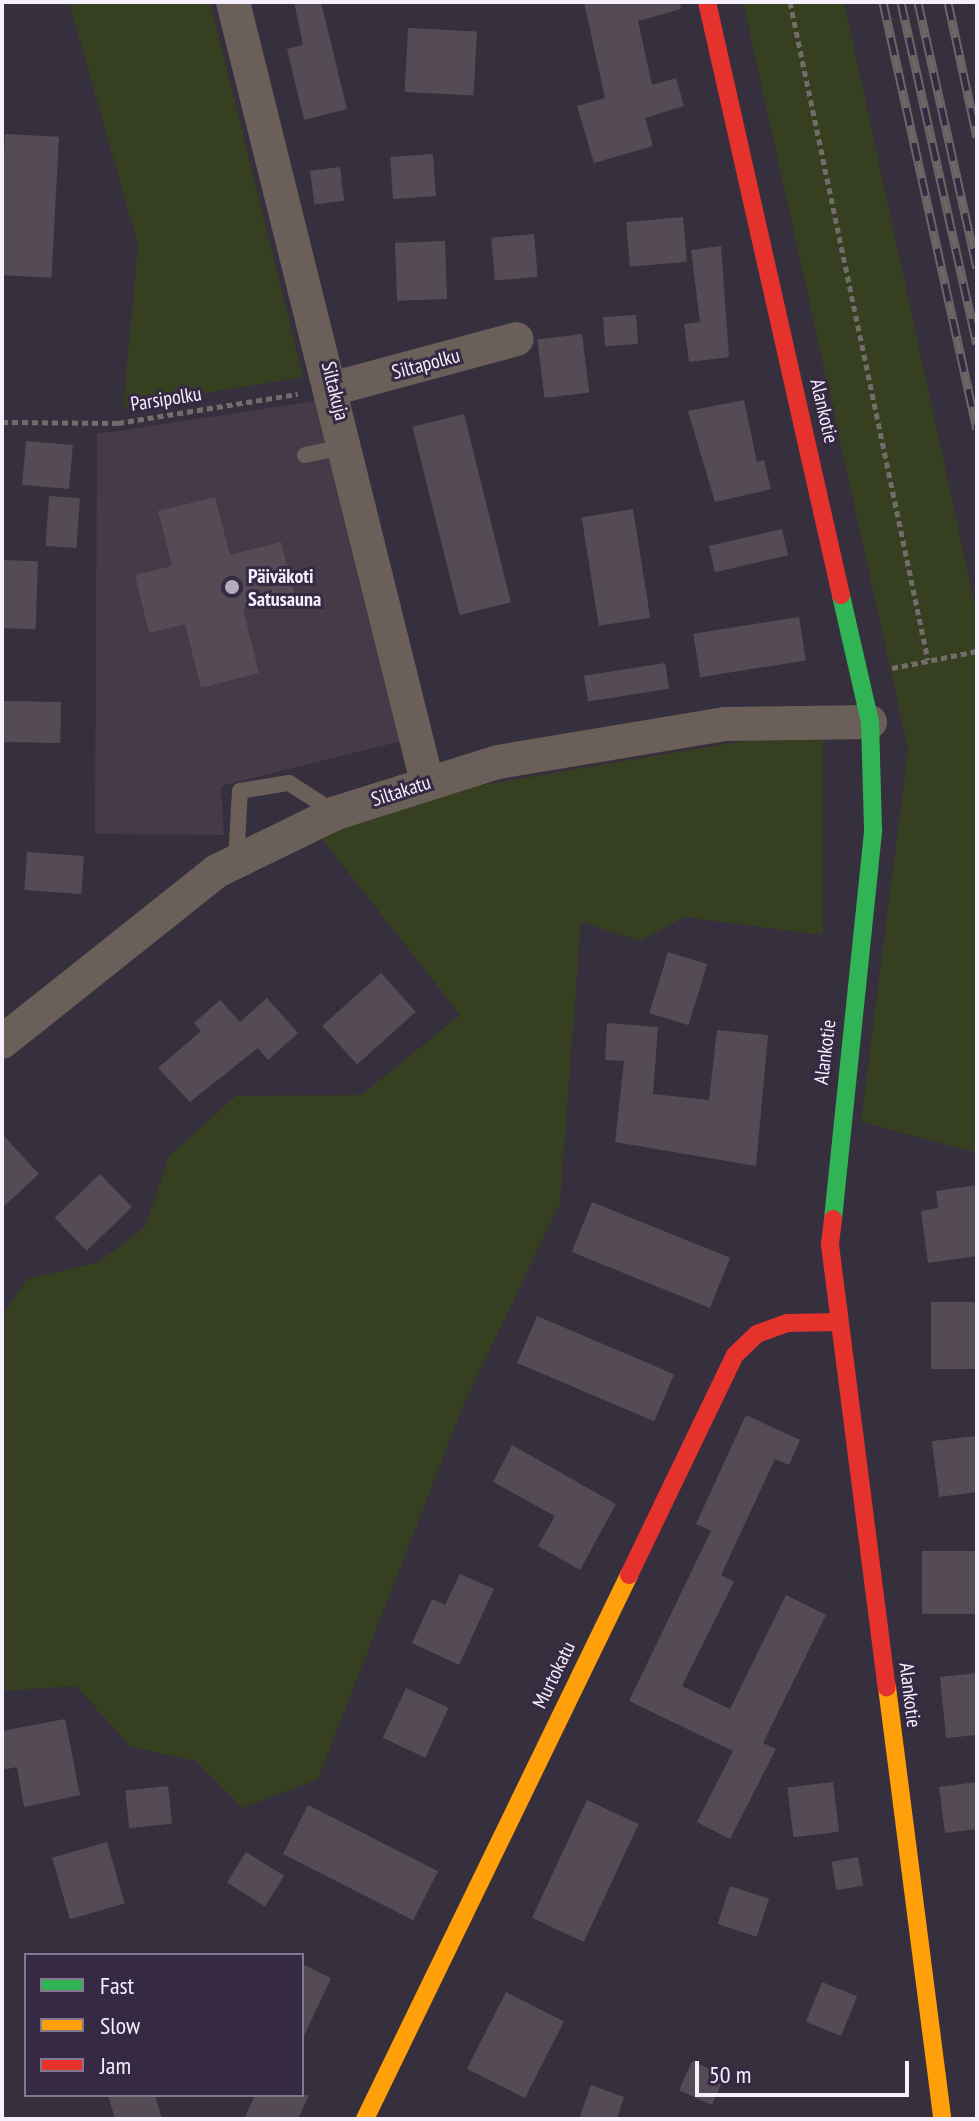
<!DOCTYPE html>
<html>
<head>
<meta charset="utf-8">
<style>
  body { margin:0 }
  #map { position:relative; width:979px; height:2121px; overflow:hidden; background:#362f3d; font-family:"PT Sans Narrow",sans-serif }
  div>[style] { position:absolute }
  .education>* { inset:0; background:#463a48 }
  .green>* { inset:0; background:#363f20 }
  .building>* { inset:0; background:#554b54; transform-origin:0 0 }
  .path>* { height:5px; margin-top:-2.5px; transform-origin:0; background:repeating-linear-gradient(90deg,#746b6b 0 6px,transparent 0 10px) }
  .lane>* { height:16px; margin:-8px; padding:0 8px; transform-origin:8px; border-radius:8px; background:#6b5f59 }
  .street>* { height:34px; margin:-17px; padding:0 17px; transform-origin:17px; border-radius:17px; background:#6b5f59 }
  .fast>* { height:18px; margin:-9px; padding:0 9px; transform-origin:9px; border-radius:9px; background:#30b455 }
  .slow>* { height:18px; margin:-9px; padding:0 9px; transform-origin:9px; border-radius:9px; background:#ff9f0a }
  .jam>* { height:18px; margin:-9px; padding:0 9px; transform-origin:9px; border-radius:9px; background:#e5322d }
  .rail>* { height:9px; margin-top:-4.5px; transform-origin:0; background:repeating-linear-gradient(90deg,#362943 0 18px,#6d6566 0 36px); box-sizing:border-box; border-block:2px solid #6d6566 }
  .dots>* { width:22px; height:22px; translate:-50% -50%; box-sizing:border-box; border:4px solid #362943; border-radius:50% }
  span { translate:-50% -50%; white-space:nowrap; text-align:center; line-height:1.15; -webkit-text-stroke:6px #362943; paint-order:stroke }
  .street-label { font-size:20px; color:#f6f0fe }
  .poi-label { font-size:20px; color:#f6f0fe; font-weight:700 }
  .left { translate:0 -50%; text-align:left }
  .frame { position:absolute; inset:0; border:4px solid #f6f0fe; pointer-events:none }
  .legend { position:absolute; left:24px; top:1953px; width:280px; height:144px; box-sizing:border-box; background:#362943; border:2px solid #83798e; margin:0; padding:10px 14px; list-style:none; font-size:24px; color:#f6f0fe }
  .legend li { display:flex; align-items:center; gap:16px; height:40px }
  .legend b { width:40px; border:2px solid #83798e }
  .scale { position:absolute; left:695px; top:2061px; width:214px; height:36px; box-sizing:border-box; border:4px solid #f6f0fe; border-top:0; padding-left:10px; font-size:24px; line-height:28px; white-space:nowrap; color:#f6f0fe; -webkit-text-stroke:6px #362943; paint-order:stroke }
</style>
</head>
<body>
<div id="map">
  <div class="education">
    <div style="clip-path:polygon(322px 400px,406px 740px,221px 786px,224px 835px,95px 834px,97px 434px)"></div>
  </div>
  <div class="green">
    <div style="clip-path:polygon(69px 2px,210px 2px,303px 377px,123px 407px,138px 245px)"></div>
    <div style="clip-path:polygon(743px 2px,844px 2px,977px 614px,977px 1153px,861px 1122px,908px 749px)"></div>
    <div style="clip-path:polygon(790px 733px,823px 737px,823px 935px,684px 917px,640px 941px,581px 922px,560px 1203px,464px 1404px,318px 1779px,242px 1808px,196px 1761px,131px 1747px,76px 1686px,2px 1691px,2px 1315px,27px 1279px,99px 1262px,145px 1227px,169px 1156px,236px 1096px,361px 1095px,460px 1015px,319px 835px,436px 793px)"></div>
  </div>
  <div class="building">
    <div style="clip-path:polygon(294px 2px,321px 2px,347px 109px,304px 120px,287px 49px,303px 45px)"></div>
    <div style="clip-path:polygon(584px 2px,680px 2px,681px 9px,638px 21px,652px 85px,676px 78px,684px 106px,645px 118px,653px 146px,594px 163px,577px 106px,605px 98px)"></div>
    <div style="left:408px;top:28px;width:69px;height:64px;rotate:3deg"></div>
    <div style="left:5px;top:134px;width:54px;height:141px;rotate:3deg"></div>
    <div style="left:433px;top:154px;width:42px;height:43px;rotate:86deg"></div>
    <div style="left:340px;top:167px;width:34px;height:30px;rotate:83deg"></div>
    <div style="left:683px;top:217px;width:45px;height:57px;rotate:85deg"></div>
    <div style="left:534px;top:234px;width:43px;height:43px;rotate:85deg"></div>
    <div style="left:445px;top:241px;width:58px;height:50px;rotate:88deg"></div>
    <div style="clip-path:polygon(721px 246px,729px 357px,689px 362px,684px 324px,700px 322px,691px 250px)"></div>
    <div style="left:636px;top:315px;width:29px;height:33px;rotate:86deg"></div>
    <div style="left:582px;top:334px;width:59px;height:45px;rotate:83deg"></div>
    <div style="clip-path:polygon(744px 400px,757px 462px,764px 460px,771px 489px,715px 502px,688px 411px)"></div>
    <div style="left:464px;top:414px;width:194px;height:53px;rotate:76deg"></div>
    <div style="left:26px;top:441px;width:47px;height:44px;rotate:5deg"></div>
    <div style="left:49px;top:496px;width:31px;height:50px;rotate:4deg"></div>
    <div style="clip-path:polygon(215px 497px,230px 555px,281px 542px,295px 596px,243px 609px,259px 673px,201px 688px,185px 624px,149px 633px,135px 575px,172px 566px,158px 511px)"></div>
    <div style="left:633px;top:509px;width:110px;height:52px;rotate:81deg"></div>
    <div style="left:782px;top:529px;width:27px;height:75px;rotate:77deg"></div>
    <div style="left:2px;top:560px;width:36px;height:68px;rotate:2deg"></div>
    <div style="left:799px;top:617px;width:44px;height:107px;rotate:81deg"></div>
    <div style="left:665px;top:663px;width:26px;height:82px;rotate:81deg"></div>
    <div style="left:4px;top:701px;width:57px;height:41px;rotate:1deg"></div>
    <div style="left:27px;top:852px;width:57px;height:38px;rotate:4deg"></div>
    <div style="left:668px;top:952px;width:41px;height:64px;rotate:17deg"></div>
    <div style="left:381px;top:973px;width:52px;height:79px;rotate:48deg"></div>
    <div style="clip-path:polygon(267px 998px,298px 1033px,268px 1060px,258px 1048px,190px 1102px,158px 1068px,201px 1031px,194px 1023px,220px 1000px,240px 1022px)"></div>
    <div style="clip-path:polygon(607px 1023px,658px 1027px,653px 1094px,709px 1100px,717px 1030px,768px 1035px,756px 1166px,615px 1142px,624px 1061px,605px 1060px)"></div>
    <div style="clip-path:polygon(2px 1134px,39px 1174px,2px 1208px)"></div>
    <div style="left:100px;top:1174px;width:46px;height:63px;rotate:46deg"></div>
    <div style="clip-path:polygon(977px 1185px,977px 1256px,928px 1263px,921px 1211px,938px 1208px,936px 1191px)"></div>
    <div style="left:592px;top:1202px;width:149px;height:54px;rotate:22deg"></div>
    <div style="left:977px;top:1302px;width:67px;height:46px;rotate:90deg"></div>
    <div style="left:537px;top:1316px;width:149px;height:51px;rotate:23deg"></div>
    <div style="clip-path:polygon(746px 1415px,800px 1440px,789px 1465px,775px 1459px,721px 1575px,734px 1582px,682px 1686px,730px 1709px,786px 1595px,826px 1615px,763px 1743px,776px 1749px,730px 1839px,697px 1822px,733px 1751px,629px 1701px,711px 1531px,696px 1524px)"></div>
    <div style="clip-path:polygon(977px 1436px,977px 1492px,939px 1497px,932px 1441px)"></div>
    <div style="clip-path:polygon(512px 1445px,616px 1504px,580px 1570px,538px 1546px,555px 1516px,493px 1482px)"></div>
    <div style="left:977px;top:1551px;width:63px;height:55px;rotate:90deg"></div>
    <div style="clip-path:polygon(460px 1574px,494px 1589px,459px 1665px,412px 1643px,432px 1599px,445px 1605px)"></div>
    <div style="clip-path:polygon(977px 1673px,977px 1735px,946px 1738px,940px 1677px)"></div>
    <div style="left:406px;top:1688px;width:47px;height:55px;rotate:25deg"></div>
    <div style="clip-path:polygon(65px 1719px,80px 1795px,24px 1807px,17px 1767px,2px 1770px,2px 1731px)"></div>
    <div style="left:833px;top:1782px;width:50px;height:46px;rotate:83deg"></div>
    <div style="clip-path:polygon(977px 1782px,977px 1829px,945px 1833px,939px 1787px)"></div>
    <div style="left:168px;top:1786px;width:38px;height:43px;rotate:84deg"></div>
    <div style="left:587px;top:1800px;width:57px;height:130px;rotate:25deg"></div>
    <div style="left:308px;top:1805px;width:146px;height:55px;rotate:27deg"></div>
    <div style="left:107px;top:1842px;width:64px;height:57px;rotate:74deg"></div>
    <div style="left:246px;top:1852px;width:45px;height:36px;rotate:32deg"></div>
    <div style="left:858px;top:1857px;width:29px;height:27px;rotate:80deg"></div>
    <div style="left:730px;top:1886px;width:41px;height:40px;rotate:18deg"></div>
    <div style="clip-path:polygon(302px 1964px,331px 1978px,302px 2040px)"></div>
    <div style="left:822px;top:1982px;width:38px;height:43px;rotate:22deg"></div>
    <div style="left:506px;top:1992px;width:65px;height:86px;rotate:27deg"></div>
    <div style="left:692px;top:2061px;width:36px;height:32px;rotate:24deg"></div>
    <div style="clip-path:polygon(591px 2085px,624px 2097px,617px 2119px,579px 2119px)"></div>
    <div style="clip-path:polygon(108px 2095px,155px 2095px,162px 2119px,115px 2119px)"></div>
    <div style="clip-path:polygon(255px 2095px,309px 2095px,298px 2119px,244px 2119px)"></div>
  </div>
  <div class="path">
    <div style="left:790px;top:2px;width:672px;rotate:78.16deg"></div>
    <div style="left:2px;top:422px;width:116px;rotate:0.5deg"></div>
    <div style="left:118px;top:423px;width:182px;rotate:-9.2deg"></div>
    <div style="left:892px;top:668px;width:87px;rotate:-11.3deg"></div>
  </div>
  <div class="lane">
    <div style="left:305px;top:455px;width:43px;rotate:-12.1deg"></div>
    <div style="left:236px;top:860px;width:69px;rotate:-86.7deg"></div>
    <div style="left:240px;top:791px;width:50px;rotate:-9.3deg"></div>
    <div style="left:289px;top:783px;width:56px;rotate:32.6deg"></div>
  </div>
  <div class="street">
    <div style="left:233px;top:2px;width:804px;rotate:76.03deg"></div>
    <div style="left:335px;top:388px;width:188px;rotate:-15.1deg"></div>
    <div style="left:2px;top:1042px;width:275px;rotate:-38.5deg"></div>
    <div style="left:217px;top:871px;width:132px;rotate:-26deg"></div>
    <div style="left:336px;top:813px;width:170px;rotate:-17.5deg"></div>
    <div style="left:498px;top:762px;width:230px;rotate:-9.5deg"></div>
    <div style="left:725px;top:724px;width:145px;rotate:-0.8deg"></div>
  </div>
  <div class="fast">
    <div style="left:833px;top:1219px;width:392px;rotate:-84.1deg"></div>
    <div style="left:873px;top:829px;width:107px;rotate:-91.6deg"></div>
    <div style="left:870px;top:722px;width:130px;rotate:-102.9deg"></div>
  </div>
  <div class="slow">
    <div style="left:887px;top:1687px;width:435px;rotate:82.7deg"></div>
    <div style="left:365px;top:2119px;width:605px;rotate:-64.11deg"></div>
  </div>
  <div class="jam">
    <div style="left:707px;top:2px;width:608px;rotate:77.27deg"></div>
    <div style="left:833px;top:1219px;width:26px;rotate:97deg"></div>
    <div style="left:830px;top:1245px;width:446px;rotate:82.7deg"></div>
    <div style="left:629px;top:1575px;width:244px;rotate:-64.3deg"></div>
    <div style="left:735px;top:1355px;width:30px;rotate:-44deg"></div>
    <div style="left:757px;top:1334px;width:32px;rotate:-20deg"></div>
    <div style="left:787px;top:1323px;width:52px;rotate:-1.1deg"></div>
  </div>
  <div class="rail">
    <div style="left:883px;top:2px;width:437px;rotate:77.6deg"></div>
    <div style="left:901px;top:2px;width:350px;rotate:77.5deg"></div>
    <div style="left:918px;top:2px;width:272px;rotate:77.5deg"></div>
    <div style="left:948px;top:2px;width:138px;rotate:77.9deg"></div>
  </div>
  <div class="dots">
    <div style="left:232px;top:587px;background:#b3acba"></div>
  </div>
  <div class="street-label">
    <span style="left:426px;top:364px;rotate:-15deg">Siltapolku</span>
    <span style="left:335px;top:391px;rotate:76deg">Siltakuja</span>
    <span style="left:166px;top:399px;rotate:-9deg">Parsipolku</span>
    <span style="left:824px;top:411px;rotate:77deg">Alankotie</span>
    <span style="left:401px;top:791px;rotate:-18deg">Siltakatu</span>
    <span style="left:825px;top:1052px;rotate:-83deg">Alankotie</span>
    <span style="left:554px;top:1675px;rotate:-64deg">Murtokatu</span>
    <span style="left:910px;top:1695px;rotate:83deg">Alankotie</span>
  </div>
  <div class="poi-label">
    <span class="left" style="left:248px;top:588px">Päiväkoti<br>Satusauna</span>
  </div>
  <div class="frame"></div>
  <ul class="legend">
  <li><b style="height:10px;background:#30b455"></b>Fast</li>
  <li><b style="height:10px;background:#ff9f0a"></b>Slow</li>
  <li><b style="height:10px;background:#e5322d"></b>Jam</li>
  </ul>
  <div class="scale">50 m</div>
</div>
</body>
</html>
